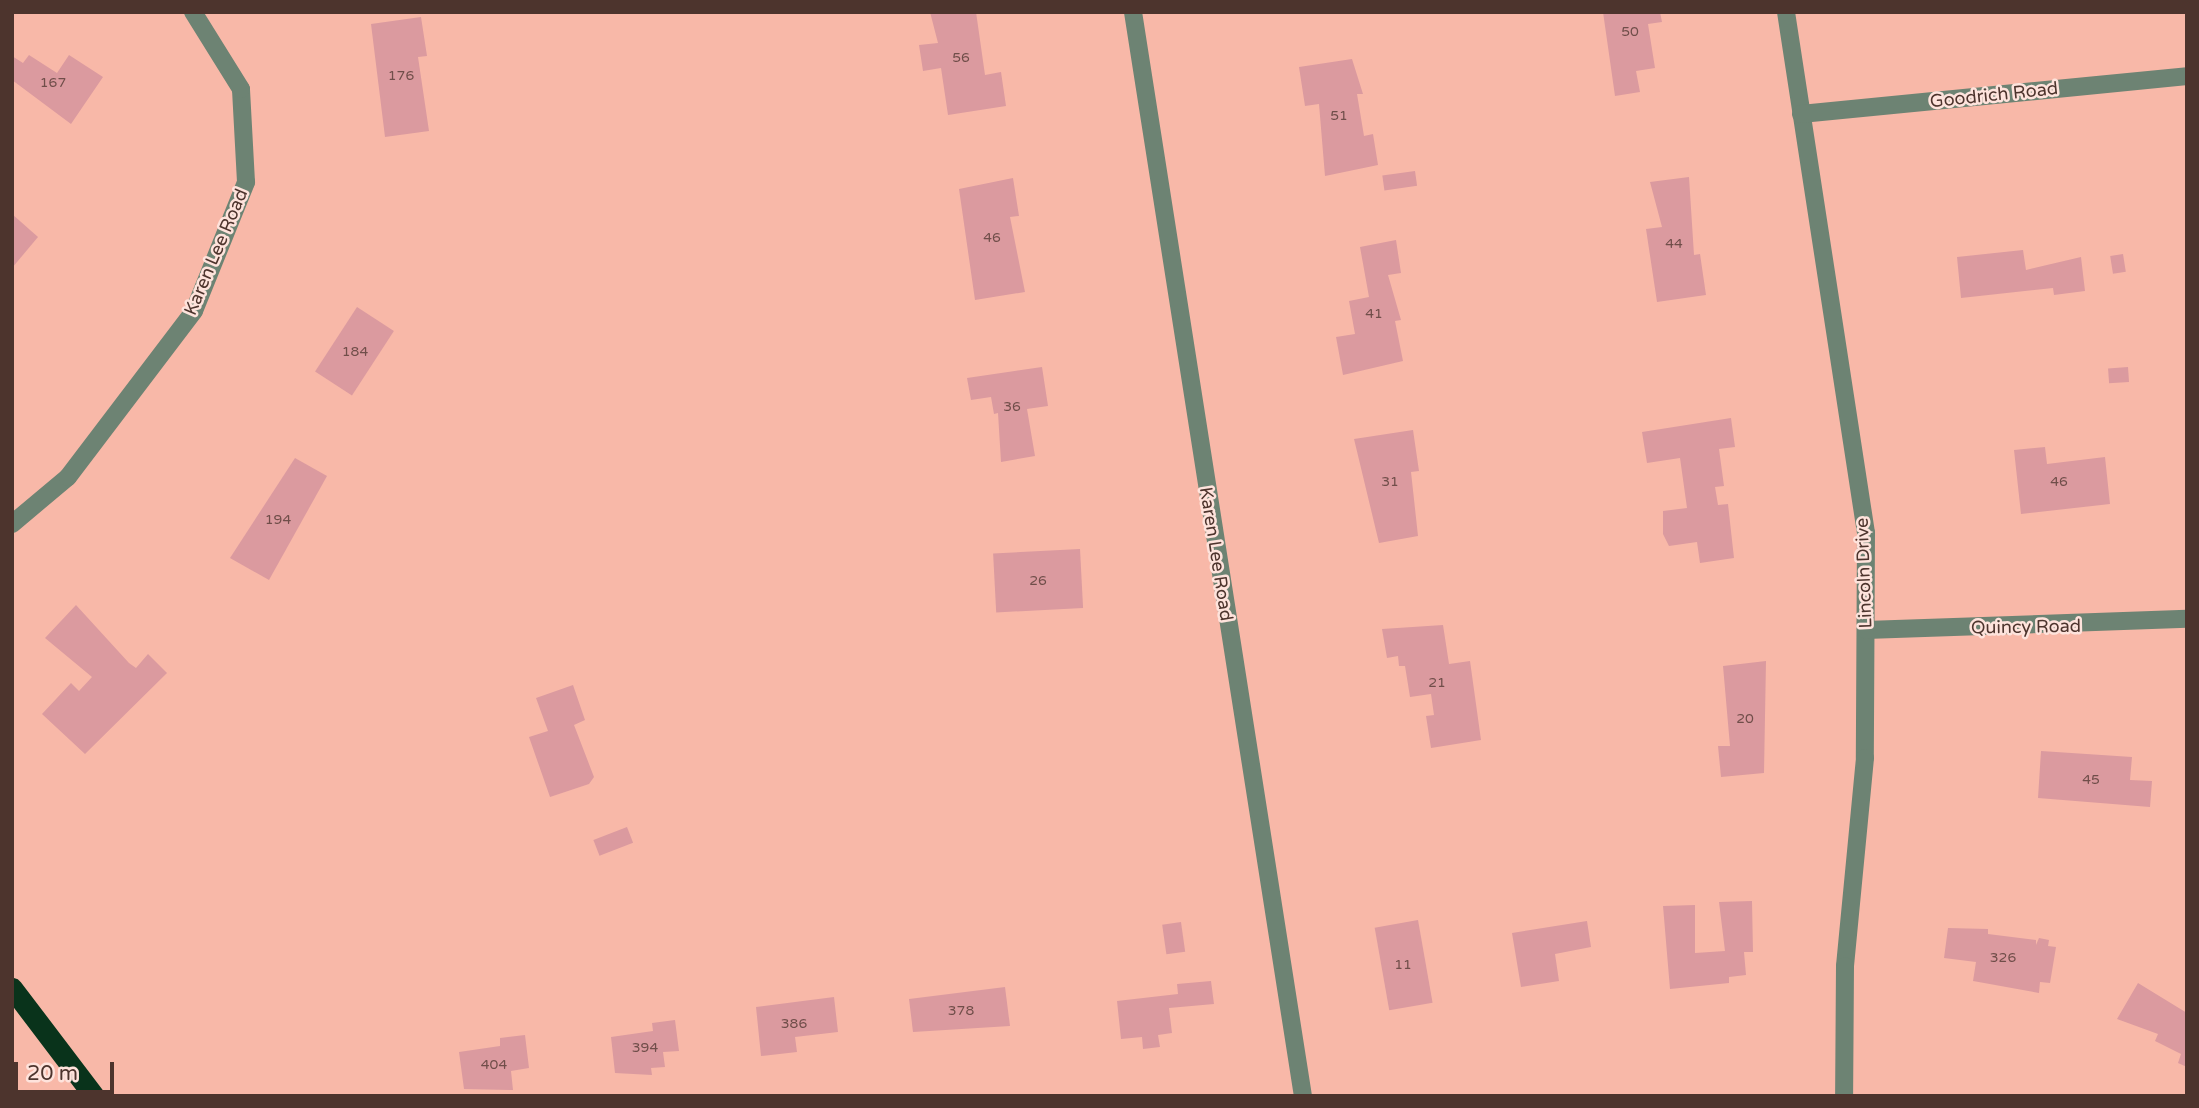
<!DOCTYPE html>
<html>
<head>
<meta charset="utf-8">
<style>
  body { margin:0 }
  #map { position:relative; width:2199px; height:1108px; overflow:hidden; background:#f8b8a8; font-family:"Varela Round",sans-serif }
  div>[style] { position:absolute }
  .building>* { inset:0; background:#db9a9f; transform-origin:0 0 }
  .minor>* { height:18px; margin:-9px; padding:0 9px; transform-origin:9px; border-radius:9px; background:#6d8373 }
  .highway>* { height:21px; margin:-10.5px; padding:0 10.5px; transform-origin:10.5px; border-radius:10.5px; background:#09331b }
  span { translate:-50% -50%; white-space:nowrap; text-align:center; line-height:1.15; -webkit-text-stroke:5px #fee3dc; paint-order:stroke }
  .number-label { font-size:14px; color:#704e4a }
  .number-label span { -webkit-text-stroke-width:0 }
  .street-label { font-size:18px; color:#4d342d }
  .frame { position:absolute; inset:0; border:14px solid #4d342d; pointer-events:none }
  .scale { position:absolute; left:14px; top:1062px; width:100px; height:32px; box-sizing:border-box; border:4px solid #4d342d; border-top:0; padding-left:9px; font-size:21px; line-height:24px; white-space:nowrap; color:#4d342d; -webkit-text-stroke:5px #fee3dc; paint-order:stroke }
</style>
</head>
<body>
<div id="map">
  <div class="building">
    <div style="clip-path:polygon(930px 12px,976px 12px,985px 75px,1001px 72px,1006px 106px,948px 115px,941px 68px,923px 71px,919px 45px,938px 43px)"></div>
    <div style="clip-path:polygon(1603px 12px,1660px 12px,1662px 22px,1648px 24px,1655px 68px,1636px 71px,1640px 92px,1615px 96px)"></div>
    <div style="clip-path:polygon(421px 17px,427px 56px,418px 57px,429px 131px,385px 137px,371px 24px)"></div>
    <div style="clip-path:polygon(29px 55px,57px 73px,69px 55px,103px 77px,71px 124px,12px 80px,12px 56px,23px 63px)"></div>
    <div style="clip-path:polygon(1352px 59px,1363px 94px,1357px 94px,1364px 136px,1373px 134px,1378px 165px,1325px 176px,1319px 104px,1305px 106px,1299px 67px)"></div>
    <div style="left:1415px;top:171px;width:15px;height:33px;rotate:82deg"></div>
    <div style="clip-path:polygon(1689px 177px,1694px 255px,1700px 254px,1706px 295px,1657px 302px,1646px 229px,1662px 227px,1650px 182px)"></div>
    <div style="clip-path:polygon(1013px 178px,1019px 216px,1010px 217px,1025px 292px,975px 300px,959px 189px)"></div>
    <div style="clip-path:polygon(12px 214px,38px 237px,12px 268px)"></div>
    <div style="clip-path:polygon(1396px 240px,1401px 273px,1388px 275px,1401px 320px,1395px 321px,1403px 361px,1343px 375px,1336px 337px,1355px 334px,1349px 301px,1369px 297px,1360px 247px)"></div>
    <div style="clip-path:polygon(2023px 250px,2026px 270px,2081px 257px,2085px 291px,2054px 295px,2053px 288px,1961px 298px,1957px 257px)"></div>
    <div style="left:2123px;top:254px;width:18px;height:13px;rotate:81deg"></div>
    <div style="left:357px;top:307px;width:44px;height:77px;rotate:33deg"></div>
    <div style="clip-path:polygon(1042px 367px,1048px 406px,1027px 409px,1035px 456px,1001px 462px,998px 413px,994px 414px,991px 397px,971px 400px,967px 378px)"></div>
    <div style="left:2128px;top:367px;width:15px;height:20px;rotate:86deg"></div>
    <div style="clip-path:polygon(1731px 418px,1735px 447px,1719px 449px,1724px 486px,1715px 487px,1718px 505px,1728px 504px,1734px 558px,1700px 563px,1697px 542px,1669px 546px,1663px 534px,1663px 511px,1687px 508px,1680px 458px,1647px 463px,1642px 432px)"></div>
    <div style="clip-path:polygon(1413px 430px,1419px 471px,1411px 472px,1418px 536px,1379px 543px,1354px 439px)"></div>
    <div style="clip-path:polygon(2045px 447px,2047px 464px,2105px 457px,2110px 504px,2021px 514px,2014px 450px)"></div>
    <div style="clip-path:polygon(295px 458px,327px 476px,269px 580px,230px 558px)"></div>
    <div style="left:1080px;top:549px;width:59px;height:87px;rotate:87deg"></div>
    <div style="clip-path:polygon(76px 605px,129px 663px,136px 668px,148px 654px,167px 673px,85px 754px,42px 714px,71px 683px,79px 691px,92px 677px,45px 638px)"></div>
    <div style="clip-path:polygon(1443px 625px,1449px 664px,1470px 661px,1481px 740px,1431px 748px,1426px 716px,1434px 715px,1431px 694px,1410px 697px,1405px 666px,1399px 666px,1398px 656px,1387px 658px,1382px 629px)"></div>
    <div style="clip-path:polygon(1766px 661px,1764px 773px,1721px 777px,1718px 746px,1730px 746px,1723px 666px)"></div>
    <div style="clip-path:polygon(573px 685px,585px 720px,574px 725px,594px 777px,589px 784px,550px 797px,529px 737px,548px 731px,536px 698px)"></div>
    <div style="clip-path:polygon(2041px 751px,2132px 757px,2130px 780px,2152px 781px,2150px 807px,2038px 798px)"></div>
    <div style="left:627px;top:827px;width:17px;height:36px;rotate:69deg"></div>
    <div style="clip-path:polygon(1752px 901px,1753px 952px,1744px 952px,1746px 975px,1729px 977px,1729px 983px,1670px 989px,1663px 906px,1695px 905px,1695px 953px,1725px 951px,1719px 902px)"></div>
    <div style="left:1418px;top:920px;width:84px;height:44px;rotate:80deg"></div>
    <div style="clip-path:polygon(1587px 921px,1591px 947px,1555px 954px,1559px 981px,1521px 987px,1512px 933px)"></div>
    <div style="left:1181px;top:922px;width:30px;height:19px;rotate:82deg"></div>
    <div style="clip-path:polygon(1948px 928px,1988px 929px,1988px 934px,2036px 940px,2036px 945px,2039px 938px,2049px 940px,2048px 946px,2056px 947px,2050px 983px,2040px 982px,2039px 993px,1973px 981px,1976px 962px,1944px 958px)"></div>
    <div style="clip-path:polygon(1211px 981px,1214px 1004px,1169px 1008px,1172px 1033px,1158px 1035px,1160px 1047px,1143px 1049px,1142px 1037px,1121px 1039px,1117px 1001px,1178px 994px,1177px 984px)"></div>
    <div style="clip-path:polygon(2138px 983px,2187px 1013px,2187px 1067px,2178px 1063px,2181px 1054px,2155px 1041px,2158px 1034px,2117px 1019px)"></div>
    <div style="clip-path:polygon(1005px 987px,1010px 1026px,913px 1032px,909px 999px)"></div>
    <div style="clip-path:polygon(834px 997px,838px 1032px,795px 1037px,797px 1052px,761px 1056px,756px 1007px)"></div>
    <div style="clip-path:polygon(675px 1020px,679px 1051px,663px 1052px,665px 1067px,651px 1068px,652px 1075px,615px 1073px,611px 1037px,653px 1031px,652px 1023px)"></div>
    <div style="clip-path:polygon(525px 1035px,529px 1068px,511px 1071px,513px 1090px,464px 1089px,459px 1052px,500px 1046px,500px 1038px)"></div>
  </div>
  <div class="minor">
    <div style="left:1133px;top:12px;width:1097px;rotate:81.09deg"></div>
    <div style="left:1786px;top:12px;width:527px;rotate:81.27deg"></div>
    <div style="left:1866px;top:533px;width:225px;rotate:90.3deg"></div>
    <div style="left:1865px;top:758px;width:209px;rotate:95.5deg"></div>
    <div style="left:1845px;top:966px;width:130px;rotate:90.4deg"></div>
    <div style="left:1801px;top:114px;width:388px;rotate:-5.6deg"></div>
    <div style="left:12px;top:524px;width:73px;rotate:-40deg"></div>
    <div style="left:68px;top:477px;width:208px;rotate:-52.8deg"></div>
    <div style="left:194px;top:311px;width:139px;rotate:-68deg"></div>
    <div style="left:246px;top:182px;width:93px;rotate:-93.1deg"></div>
    <div style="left:241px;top:89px;width:91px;rotate:-121.9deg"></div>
    <div style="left:1866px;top:630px;width:321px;rotate:-2deg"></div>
  </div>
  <div class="highway">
    <div style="left:12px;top:988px;width:136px;rotate:52.8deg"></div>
  </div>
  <div class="number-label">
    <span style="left:1630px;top:32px">50</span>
    <span style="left:961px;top:58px">56</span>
    <span style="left:401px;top:76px">176</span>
    <span style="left:53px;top:83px">167</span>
    <span style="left:1339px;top:116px">51</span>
    <span style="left:992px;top:238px">46</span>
    <span style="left:1674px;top:244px">44</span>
    <span style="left:1374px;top:314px">41</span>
    <span style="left:355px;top:352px">184</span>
    <span style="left:1012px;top:407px">36</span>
    <span style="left:1390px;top:482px">31</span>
    <span style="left:2059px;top:482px">46</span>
    <span style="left:278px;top:520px">194</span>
    <span style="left:1038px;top:581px">26</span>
    <span style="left:1437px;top:683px">21</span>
    <span style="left:1745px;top:719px">20</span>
    <span style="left:2091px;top:780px">45</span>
    <span style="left:2003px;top:958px">326</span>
    <span style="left:1403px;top:965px">11</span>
    <span style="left:961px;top:1011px">378</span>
    <span style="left:794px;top:1024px">386</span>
    <span style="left:645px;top:1048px">394</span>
    <span style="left:494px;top:1065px">404</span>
  </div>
  <div class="street-label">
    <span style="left:1994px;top:95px;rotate:-6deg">Goodrich Road</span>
    <span style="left:216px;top:252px;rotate:-67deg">Karen Lee Road</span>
    <span style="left:1216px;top:554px;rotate:81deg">Karen Lee Road</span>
    <span style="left:1864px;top:573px;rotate:-92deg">Lincoln Drive</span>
    <span style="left:2026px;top:627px;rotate:-1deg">Quincy Road</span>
  </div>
  <div class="frame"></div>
  <div class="scale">20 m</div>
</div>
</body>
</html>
